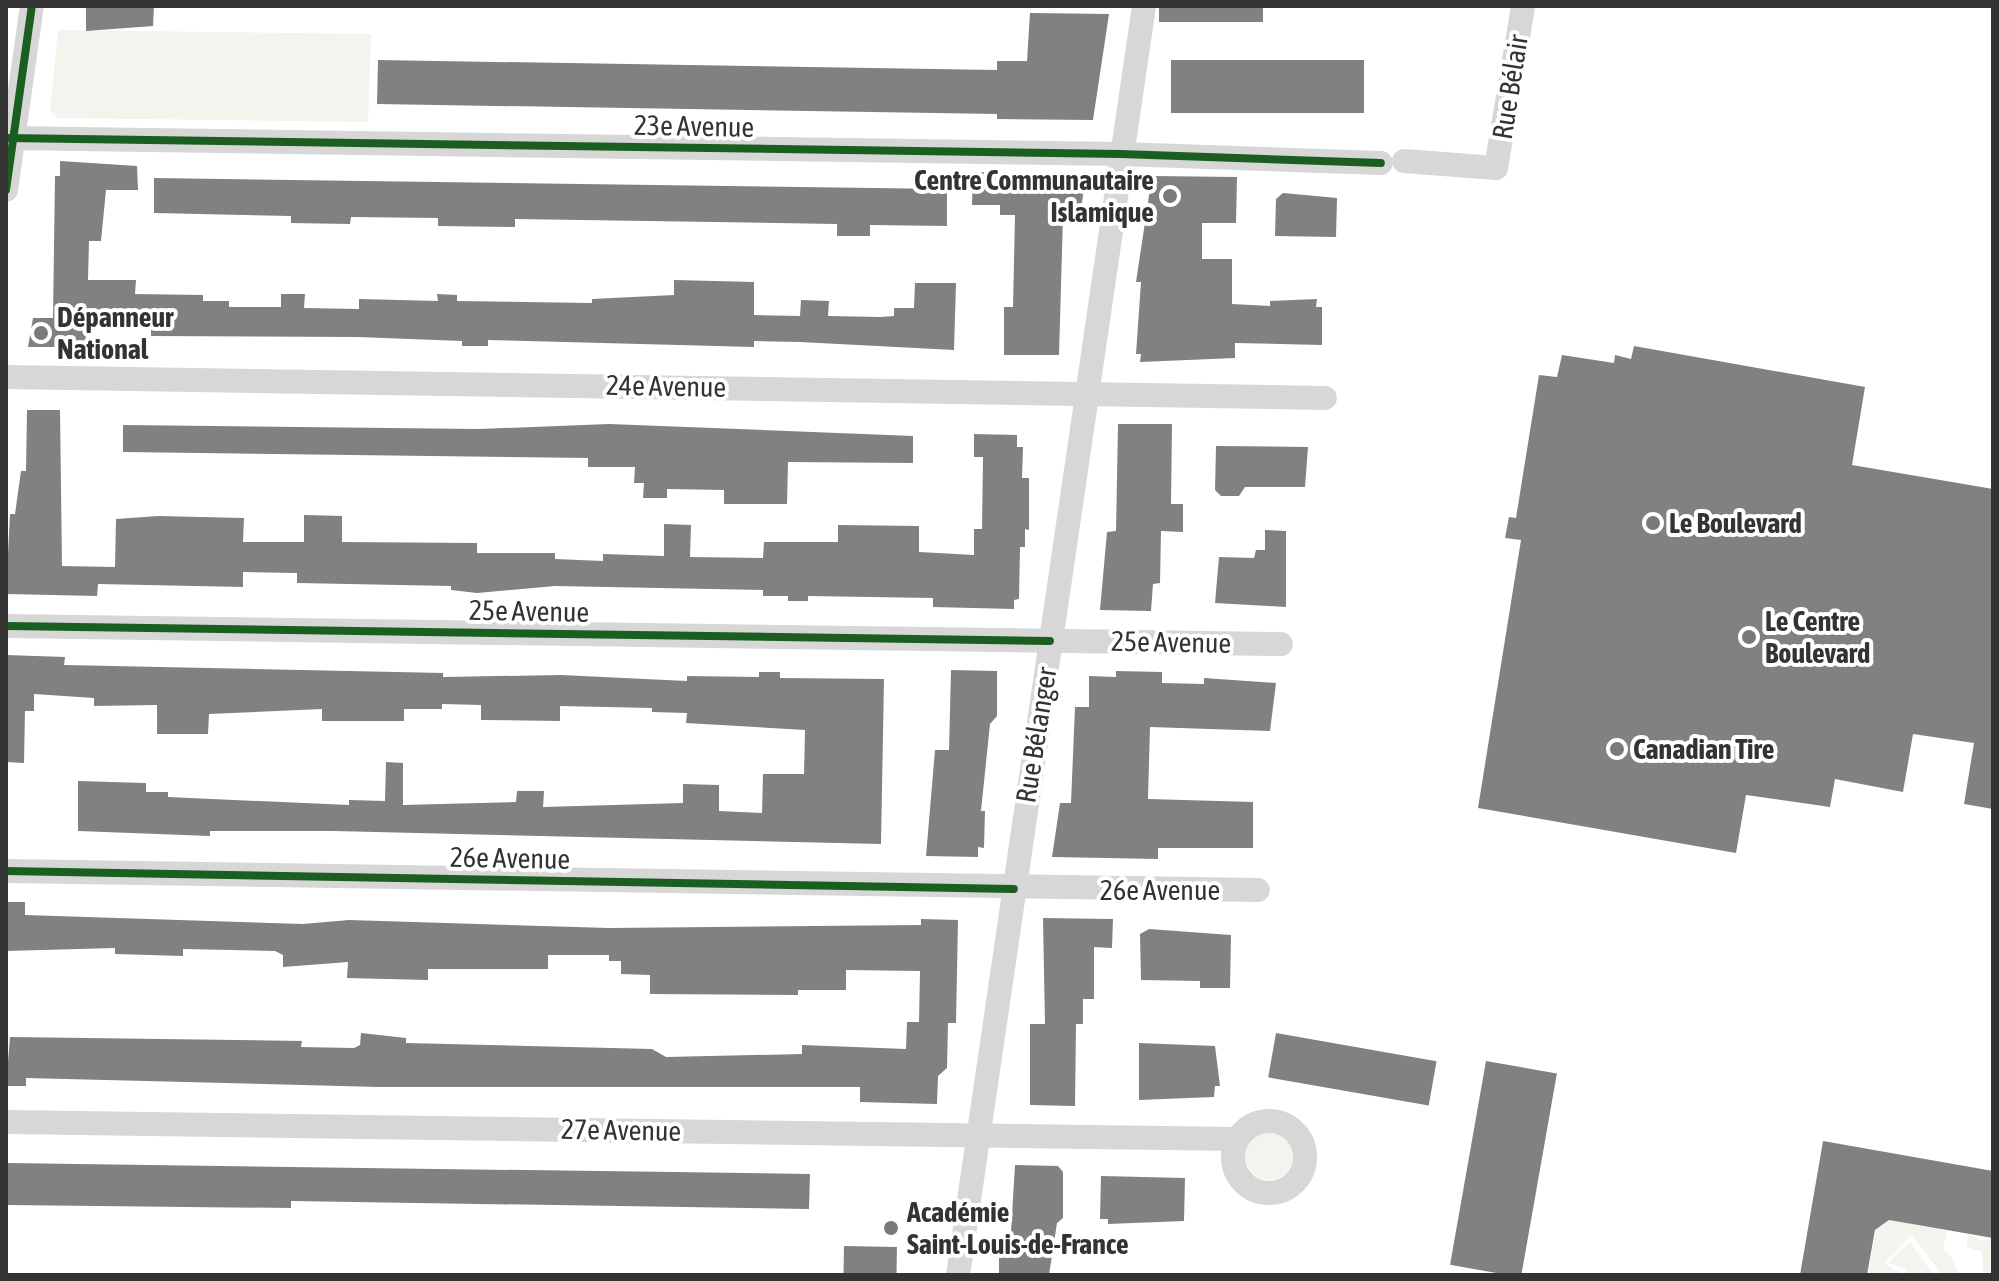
<!DOCTYPE html>
<html>
<head>
<meta charset="utf-8">
<style>
  body { margin:0 }
  #map { position:relative; width:1999px; height:1281px; overflow:hidden; background:#fff; font-family:"Asap Condensed",sans-serif }
  div>[style] { position:absolute }
  .green>* { inset:0; background:#f1f5ed }
  .round { border-radius:50% }
  .building>* { inset:0; background:#818181; transform-origin:0 0 }
  .minor>* { height:24px; margin:-12px; padding:0 12px; transform-origin:12px; border-radius:12px; background:#d7d7d7 }
  .minor>.ring { margin:-12px; padding:0; box-sizing:content-box; background:none; border:24px solid #d7d7d7; border-radius:50% }
  .cycleway>* { height:8px; margin:-4px; padding:0 4px; transform-origin:4px; border-radius:4px; background:#1b5e20 }
  .dots>* { width:22px; height:22px; translate:-50% -50%; box-sizing:border-box; border:4px solid #fff; border-radius:50% }
  span { translate:-50% -50%; white-space:nowrap; text-align:center; line-height:1.15; -webkit-text-stroke:8px #fff; paint-order:stroke }
  .street-label { font-size:28px; color:#333 }
  .poi-label { font-size:28px; color:#333; font-weight:700 }
  .right { translate:-100% -50%; text-align:right }
  .left { translate:0 -50%; text-align:left }
  .frame { position:absolute; inset:0; border:8px solid #333; pointer-events:none }
</style>
</head>
<body>
<div id="map">
  <div class="green">
    <div style="clip-path:polygon(58px 30px,371px 34px,368px 122px,57px 118px,50px 111px)"></div>
    <div class="round" style="left:1245px;top:1132px;width:48px;height:48px"></div>
    <div style="clip-path:polygon(1890px 1220px,1947px 1231px,1943px 1250px,1953px 1259px,1958px 1275px,1942px 1275px,1912px 1235px,1884px 1263px,1902px 1274px,1868px 1275px,1876px 1230px)"></div>
    <div style="clip-path:polygon(1968px 1234px,1981px 1241px,1993px 1239px,1993px 1275px,1983px 1272px,1982px 1252px,1967px 1247px)"></div>
    <div style="clip-path:polygon(1910px 1242px,1934px 1275px,1908px 1275px,1905px 1269px,1888px 1263px)"></div>
  </div>
  <div class="building">
    <div style="clip-path:polygon(86px 6px,154px 6px,153px 26px,86px 31px)"></div>
    <div style="left:1159px;top:6px;width:104px;height:16px"></div>
    <div style="clip-path:polygon(1030px 13px,1109px 14px,1093px 120px,997px 119px,997px 114px,377px 104px,378px 60px,997px 70px,997px 61px,1027px 61px)"></div>
    <div style="left:1171px;top:60px;width:193px;height:53px"></div>
    <div style="clip-path:polygon(60px 161px,137px 166px,138px 190px,106px 190px,101px 241px,89px 241px,88px 280px,136px 280px,135px 294px,203px 295px,203px 301px,229px 301px,229px 307px,281px 307px,281px 294px,305px 294px,304px 308px,359px 309px,359px 299px,438px 301px,437px 294px,457px 295px,457px 301px,592px 303px,592px 299px,674px 295px,674px 280px,754px 282px,754px 315px,800px 316px,801px 300px,829px 301px,828px 316px,880px 317px,894px 316px,894px 308px,914px 308px,915px 283px,956px 283px,954px 350px,800px 342px,754px 341px,754px 347px,488px 340px,488px 346px,462px 346px,462px 341px,358px 337px,151px 336px,151px 318px,90px 317px,90px 347px,28px 347px,33px 318px,53px 318px,55px 176px,60px 176px)"></div>
    <div style="clip-path:polygon(973px 172px,1079px 175px,1085px 182px,1080px 216px,1063px 216px,1059px 355px,1004px 355px,1004px 307px,1013px 307px,1015px 215px,1000px 215px,1000px 205px,972px 205px)"></div>
    <div style="clip-path:polygon(1152px 176px,1237px 177px,1236px 223px,1202px 223px,1202px 259px,1232px 259px,1232px 304px,1270px 306px,1270px 301px,1317px 299px,1316px 307px,1322px 307px,1322px 345px,1235px 343px,1235px 358px,1140px 362px,1141px 354px,1136px 354px,1141px 282px,1136px 282px)"></div>
    <div style="clip-path:polygon(154px 178px,947px 189px,947px 226px,870px 225px,870px 236px,837px 236px,837px 224px,515px 219px,515px 227px,438px 226px,438px 218px,351px 217px,350px 224px,291px 223px,291px 216px,154px 213px)"></div>
    <div style="clip-path:polygon(1283px 193px,1337px 198px,1336px 237px,1275px 236px,1276px 199px)"></div>
    <div style="clip-path:polygon(1634px 346px,1865px 387px,1852px 465px,1993px 489px,1993px 809px,1964px 804px,1974px 743px,1913px 734px,1903px 792px,1835px 779px,1830px 807px,1746px 795px,1736px 853px,1478px 808px,1521px 540px,1505px 538px,1509px 517px,1516px 518px,1539px 375px,1557px 377px,1562px 355px,1614px 363px,1615px 355px,1631px 359px)"></div>
    <div style="clip-path:polygon(27px 410px,60px 410px,62px 566px,115px 567px,116px 519px,158px 516px,244px 518px,243px 542px,304px 542px,304px 515px,342px 516px,342px 542px,477px 543px,477px 553px,555px 553px,555px 559px,603px 561px,603px 554px,664px 556px,664px 524px,691px 525px,690px 557px,763px 558px,764px 542px,838px 542px,838px 525px,919px 526px,919px 552px,974px 555px,974px 529px,982px 529px,983px 457px,974px 457px,974px 434px,1017px 435px,1017px 447px,1023px 447px,1022px 478px,1029px 478px,1029px 530px,1025px 529px,1025px 547px,1020px 547px,1019px 599px,1014px 600px,1014px 609px,933px 607px,933px 598px,808px 596px,808px 601px,788px 601px,788px 596px,763px 596px,763px 590px,555px 586px,477px 593px,451px 590px,451px 586px,297px 583px,297px 573px,243px 572px,243px 587px,98px 584px,97px 596px,6px 594px,10px 514px,15px 514px,21px 471px,26px 471px)"></div>
    <div style="clip-path:polygon(609px 424px,913px 436px,913px 463px,788px 462px,787px 504px,724px 504px,724px 490px,667px 489px,667px 498px,643px 498px,644px 483px,634px 483px,635px 467px,588px 467px,588px 458px,123px 452px,123px 425px,479px 429px)"></div>
    <div style="clip-path:polygon(1118px 424px,1172px 424px,1171px 504px,1183px 504px,1183px 532px,1161px 531px,1160px 583px,1153px 584px,1151px 611px,1100px 610px,1107px 532px,1116px 531px)"></div>
    <div style="clip-path:polygon(1216px 446px,1308px 447px,1305px 487px,1245px 487px,1239px 496px,1221px 496px,1215px 490px)"></div>
    <div style="clip-path:polygon(1265px 530px,1286px 531px,1286px 607px,1215px 603px,1219px 557px,1254px 558px,1256px 550px,1265px 550px)"></div>
    <div style="clip-path:polygon(6px 655px,65px 657px,64px 665px,443px 673px,443px 677px,561px 675px,687px 681px,687px 676px,759px 677px,759px 672px,780px 672px,780px 678px,884px 679px,881px 844px,334px 831px,210px 831px,210px 836px,78px 831px,78px 781px,146px 783px,146px 792px,168px 792px,168px 797px,349px 805px,349px 800px,385px 801px,386px 762px,403px 763px,403px 805px,516px 802px,517px 791px,544px 791px,543px 807px,683px 803px,683px 784px,719px 785px,719px 811px,762px 813px,763px 774px,804px 774px,805px 730px,686px 723px,687px 713px,652px 712px,652px 708px,560px 706px,560px 721px,481px 720px,481px 705px,442px 704px,442px 709px,404px 709px,404px 721px,322px 721px,322px 709px,209px 714px,208px 734px,157px 734px,157px 705px,94px 706px,94px 698px,34px 694px,34px 711px,25px 711px,24px 763px,6px 762px)"></div>
    <div style="clip-path:polygon(951px 670px,997px 671px,997px 716px,990px 724px,981px 811px,985px 811px,984px 848px,978px 847px,978px 857px,926px 856px,935px 750px,949px 750px)"></div>
    <div style="clip-path:polygon(1116px 671px,1162px 672px,1162px 683px,1204px 684px,1204px 678px,1276px 683px,1270px 731px,1150px 727px,1148px 799px,1253px 802px,1253px 848px,1158px 848px,1158px 859px,1052px 857px,1060px 803px,1071px 803px,1075px 707px,1089px 707px,1089px 676px,1116px 677px)"></div>
    <div style="clip-path:polygon(6px 902px,25px 902px,25px 915px,303px 924px,349px 920px,609px 928px,921px 925px,921px 919px,958px 920px,956px 1023px,948px 1023px,947px 1068px,938px 1076px,937px 1104px,860px 1102px,860px 1087px,379px 1087px,26px 1078px,26px 1086px,6px 1086px,10px 1037px,302px 1041px,301px 1047px,354px 1048px,360px 1045px,361px 1033px,406px 1038px,406px 1043px,652px 1049px,666px 1057px,802px 1054px,802px 1045px,906px 1049px,907px 1022px,919px 1022px,920px 971px,846px 970px,846px 990px,798px 990px,798px 995px,650px 994px,650px 975px,621px 974px,621px 961px,609px 961px,609px 955px,548px 955px,548px 969px,428px 969px,428px 980px,347px 978px,348px 962px,283px 967px,283px 955px,275px 951px,183px 949px,183px 956px,115px 954px,115px 948px,6px 951px)"></div>
    <div style="clip-path:polygon(1043px 918px,1113px 919px,1112px 948px,1094px 947px,1094px 999px,1083px 999px,1083px 1024px,1076px 1024px,1075px 1106px,1030px 1105px,1030px 1024px,1045px 1024px)"></div>
    <div style="clip-path:polygon(1149px 929px,1231px 935px,1230px 988px,1200px 988px,1200px 981px,1141px 980px,1140px 934px)"></div>
    <div style="left:1276px;top:1033px;width:163px;height:45px;rotate:10deg"></div>
    <div style="clip-path:polygon(1139px 1043px,1215px 1046px,1220px 1086px,1215px 1086px,1214px 1097px,1139px 1100px)"></div>
    <div style="left:1486px;top:1061px;width:72px;height:207px;rotate:10deg"></div>
    <div style="clip-path:polygon(1823px 1141px,1993px 1171px,1993px 1238px,1889px 1220px,1875px 1230px,1867px 1275px,1800px 1275px)"></div>
    <div style="clip-path:polygon(7px 1163px,810px 1174px,809px 1209px,291px 1201px,291px 1208px,7px 1205px)"></div>
    <div style="clip-path:polygon(1015px 1165px,1058px 1166px,1063px 1172px,1063px 1218px,1057px 1223px,1049px 1275px,999px 1275px,999px 1249px,1010px 1248px)"></div>
    <div style="clip-path:polygon(1101px 1176px,1185px 1178px,1184px 1221px,1108px 1224px,1108px 1219px,1100px 1219px)"></div>
    <div style="left:844px;top:1246px;width:53px;height:29px;rotate:1deg"></div>
  </div>
  <div class="minor">
    <div style="left:6px;top:138px;width:1115px;rotate:0.82deg"></div>
    <div style="left:1121px;top:154px;width:260px;rotate:2deg"></div>
    <div style="left:1404px;top:161px;width:92px;rotate:4.4deg"></div>
    <div style="left:1496px;top:168px;width:164px;rotate:-80.5deg"></div>
    <div style="left:6px;top:190px;width:186px;rotate:-82deg"></div>
    <div style="left:6px;top:377px;width:1319px;rotate:0.91deg"></div>
    <div style="left:6px;top:626px;width:1275px;rotate:0.81deg"></div>
    <div style="left:6px;top:871px;width:1252px;rotate:0.87deg"></div>
    <div class="ring" style="left:1233px;top:1121px;width:48px;height:48px"></div>
    <div style="left:6px;top:1122px;width:1231px;rotate:0.79deg"></div>
    <div style="left:958px;top:1275px;width:1283px;rotate:-81.66deg"></div>
  </div>
  <div class="cycleway">
    <div style="left:6px;top:138px;width:1115px;rotate:0.82deg"></div>
    <div style="left:1121px;top:154px;width:260px;rotate:2deg"></div>
    <div style="left:6px;top:190px;width:186px;rotate:-82deg"></div>
    <div style="left:6px;top:626px;width:1044px;rotate:0.82deg"></div>
    <div style="left:6px;top:871px;width:1008px;rotate:1.02deg"></div>
  </div>
  <div class="dots">
    <div style="left:1170px;top:196px;background:#7a7a7a"></div>
    <div style="left:41px;top:333px;background:#7a7a7a"></div>
    <div style="left:1653px;top:523px;background:#7a7a7a"></div>
    <div style="left:1749px;top:637px;background:#7a7a7a"></div>
    <div style="left:1617px;top:749px;background:#7a7a7a"></div>
    <div style="left:891px;top:1228px;background:#7a7a7a"></div>
  </div>
  <div class="street-label">
    <span style="left:1510px;top:87px;rotate:-81deg">Rue Bélair</span>
    <span style="left:694px;top:126px;rotate:1deg">23e Avenue</span>
    <span style="left:666px;top:386px;rotate:1deg">24e Avenue</span>
    <span style="left:529px;top:611px;rotate:1deg">25e Avenue</span>
    <span style="left:1171px;top:642px;rotate:1deg">25e Avenue</span>
    <span style="left:1036px;top:735px;rotate:-81deg">Rue Bélanger</span>
    <span style="left:510px;top:858px;rotate:1deg">26e Avenue</span>
    <span style="left:1160px;top:890px">26e Avenue</span>
    <span style="left:621px;top:1130px;rotate:1deg">27e Avenue</span>
  </div>
  <div class="poi-label">
    <span class="right" style="left:1154px;top:196px">Centre Communautaire<br>Islamique</span>
    <span class="left" style="left:57px;top:333px">Dépanneur<br>National</span>
    <span class="left" style="left:1669px;top:523px">Le Boulevard</span>
    <span class="left" style="left:1765px;top:637px">Le Centre<br>Boulevard</span>
    <span class="left" style="left:1633px;top:749px">Canadian Tire</span>
    <span class="left" style="left:907px;top:1228px">Académie<br>Saint-Louis-de-France</span>
  </div>
  <div class="frame"></div>
</div>
</body>
</html>
